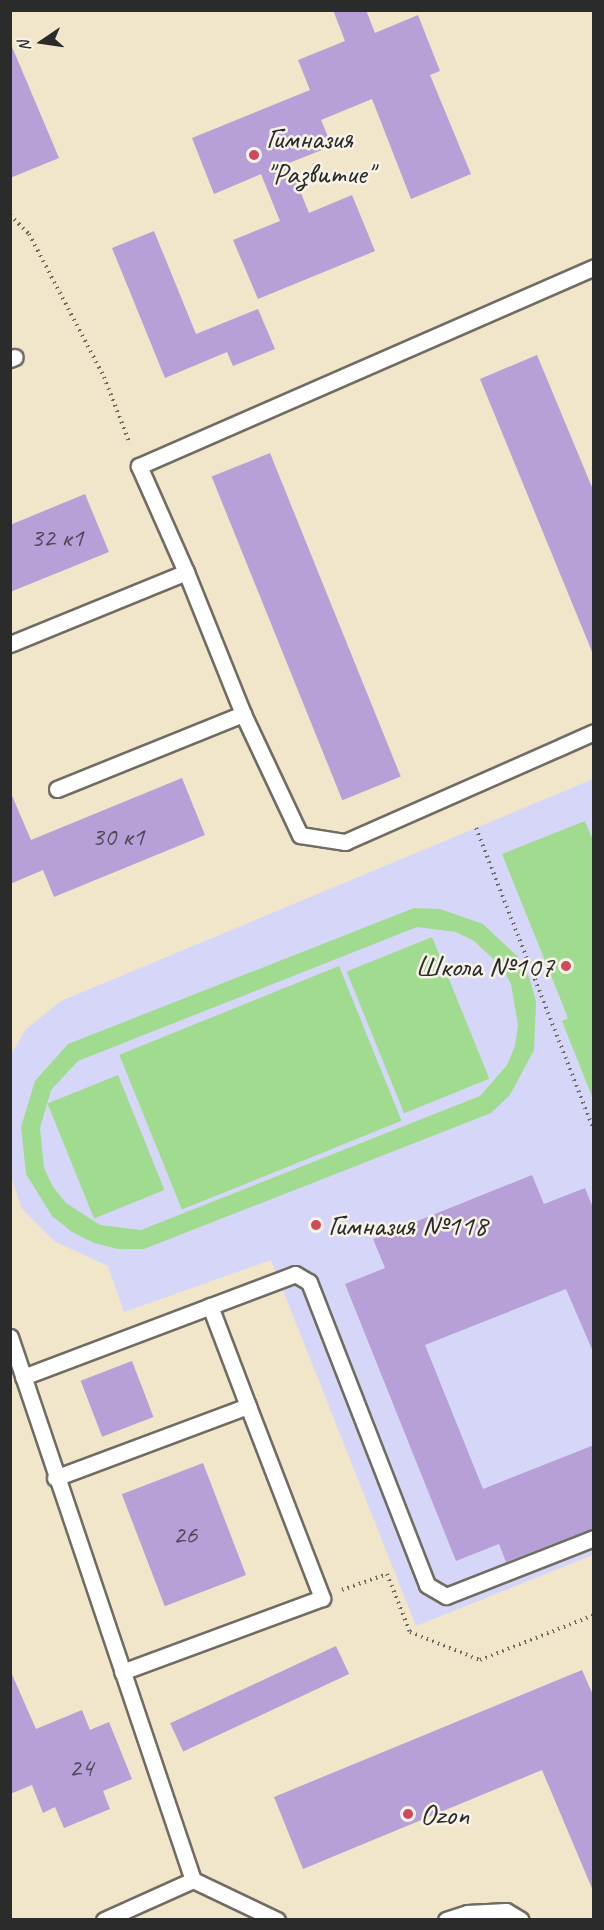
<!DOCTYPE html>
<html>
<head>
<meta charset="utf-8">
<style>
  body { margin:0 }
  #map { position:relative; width:604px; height:1930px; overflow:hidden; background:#f1e5ca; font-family:Caveat,sans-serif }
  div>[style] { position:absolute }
  .built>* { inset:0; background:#d6d7f8 }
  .green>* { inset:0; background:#a0db8f; transform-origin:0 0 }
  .building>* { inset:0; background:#b6a0d7; transform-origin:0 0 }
  .path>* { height:4px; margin-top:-2px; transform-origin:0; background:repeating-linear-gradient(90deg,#706c63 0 1.5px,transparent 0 6px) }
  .roads { filter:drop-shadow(2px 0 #706c63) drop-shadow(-2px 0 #706c63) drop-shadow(0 2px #706c63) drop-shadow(0 -2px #706c63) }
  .lane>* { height:15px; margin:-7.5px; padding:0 7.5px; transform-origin:7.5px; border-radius:7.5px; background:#fff }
  .dots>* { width:16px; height:16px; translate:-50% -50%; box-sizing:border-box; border:3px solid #f7f3e8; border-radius:50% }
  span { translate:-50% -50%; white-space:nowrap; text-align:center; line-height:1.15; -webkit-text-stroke:5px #f7f3e8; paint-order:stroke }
  .number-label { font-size:27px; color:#4e4856 }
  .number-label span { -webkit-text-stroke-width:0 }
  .poi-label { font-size:30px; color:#2b2b2b }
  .left { translate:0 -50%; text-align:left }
  .right { translate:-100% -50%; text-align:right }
  .frame { position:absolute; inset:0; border:12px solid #2b2b2b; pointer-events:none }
  .north { position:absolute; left:12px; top:12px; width:60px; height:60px; -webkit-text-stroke:4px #f7f3e8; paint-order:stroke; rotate:257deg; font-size:16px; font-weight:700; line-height:24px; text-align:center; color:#2b2b2b }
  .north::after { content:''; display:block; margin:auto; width:21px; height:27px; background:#2b2b2b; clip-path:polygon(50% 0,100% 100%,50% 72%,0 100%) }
</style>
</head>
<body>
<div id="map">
  <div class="built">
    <div style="clip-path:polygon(593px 779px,593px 1555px,416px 1626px,271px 1260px,124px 1312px,108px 1266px,54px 1241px,22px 1209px,11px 1177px,10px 1056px,26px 1029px,61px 1001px)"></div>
  </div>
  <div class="green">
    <div style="clip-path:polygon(585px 821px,594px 843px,593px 1099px,562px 1021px,568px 1018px,502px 854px)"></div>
    <div style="clip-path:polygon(evenodd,414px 908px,440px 909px,483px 924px,517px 956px,529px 977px,536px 1001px,534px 1050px,510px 1095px,491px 1113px,144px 1249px,118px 1249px,94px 1243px,72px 1232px,52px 1216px,26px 1174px,21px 1127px,35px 1081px,68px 1044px,414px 908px,417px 927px,456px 932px,474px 941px,502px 967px,511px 984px,518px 1025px,515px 1046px,507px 1065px,480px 1096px,141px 1230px,100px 1225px,66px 1203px,53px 1187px,44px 1168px,40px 1128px,51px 1090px,78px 1061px,417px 927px)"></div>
    <div style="left:432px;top:937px;width:153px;height:92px;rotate:68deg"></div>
    <div style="left:339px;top:966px;width:167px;height:237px;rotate:68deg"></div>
    <div style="left:118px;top:1075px;width:124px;height:76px;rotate:68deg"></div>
  </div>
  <div class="building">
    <div style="clip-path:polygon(333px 10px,366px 10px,375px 33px,418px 15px,440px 71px,430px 75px,471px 174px,411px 199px,372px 99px,321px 120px,332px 146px,289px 163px,309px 213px,352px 195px,375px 251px,258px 299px,233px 240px,280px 221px,261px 174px,214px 194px,192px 138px,310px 90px,298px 60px,345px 41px)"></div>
    <div style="clip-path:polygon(10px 42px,59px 158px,10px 178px)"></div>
    <div style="clip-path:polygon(154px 231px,196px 334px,258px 309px,275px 349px,233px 366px,227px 352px,165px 378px,112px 248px)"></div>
    <div style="clip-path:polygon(537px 355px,594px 492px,593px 654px,480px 379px)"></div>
    <div style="left:270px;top:453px;width:349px;height:63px;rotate:68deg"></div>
    <div style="clip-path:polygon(85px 494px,109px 552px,10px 592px,10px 525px)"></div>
    <div style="clip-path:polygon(182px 778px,205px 835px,54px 897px,43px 870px,10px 884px,10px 791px,31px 840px)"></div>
    <div style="clip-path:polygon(532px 1175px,544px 1204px,585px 1188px,594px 1210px,594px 1354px,566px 1289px,425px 1345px,483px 1489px,594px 1445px,594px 1528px,506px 1562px,499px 1544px,456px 1561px,345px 1284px,385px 1268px,373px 1239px)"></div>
    <div style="left:132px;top:1361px;width:60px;height:55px;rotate:69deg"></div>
    <div style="left:203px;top:1463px;width:120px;height:87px;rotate:69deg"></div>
    <div style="left:336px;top:1646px;width:31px;height:183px;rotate:65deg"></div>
    <div style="clip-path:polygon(10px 1670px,36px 1729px,82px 1710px,90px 1730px,109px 1722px,132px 1779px,103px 1791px,110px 1809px,64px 1828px,55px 1807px,43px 1813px,32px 1785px,10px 1794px)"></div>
    <div style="clip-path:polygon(582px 1670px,594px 1697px,594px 1893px,542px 1770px,303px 1869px,274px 1797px)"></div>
  </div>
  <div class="path">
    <div style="left:10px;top:215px;width:27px;rotate:45deg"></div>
    <div style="left:29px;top:234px;width:161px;rotate:62.3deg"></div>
    <div style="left:104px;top:377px;width:72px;rotate:68.8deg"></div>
    <div style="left:476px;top:828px;width:324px;rotate:68.7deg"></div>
    <div style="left:342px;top:1590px;width:48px;rotate:-19.6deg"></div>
    <div style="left:387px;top:1574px;width:62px;rotate:68.4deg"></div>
    <div style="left:410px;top:1632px;width:75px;rotate:21.8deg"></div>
    <div style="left:480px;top:1660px;width:123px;rotate:-21.5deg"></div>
  </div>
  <div class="roads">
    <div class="lane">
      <div style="left:10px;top:359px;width:5px;rotate:-22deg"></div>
      <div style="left:186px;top:572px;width:153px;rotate:68.1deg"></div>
      <div style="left:243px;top:714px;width:134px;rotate:64.8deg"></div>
      <div style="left:300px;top:835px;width:46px;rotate:8.8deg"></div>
      <div style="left:345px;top:842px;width:272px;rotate:-23.8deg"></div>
      <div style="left:10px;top:644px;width:190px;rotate:-22.2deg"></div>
      <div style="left:186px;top:572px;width:116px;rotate:-113.9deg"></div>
      <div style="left:139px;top:466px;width:497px;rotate:-23.6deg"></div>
      <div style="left:57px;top:789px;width:201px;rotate:-22deg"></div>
      <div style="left:210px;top:1306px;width:107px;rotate:69.2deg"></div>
      <div style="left:10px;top:1337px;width:573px;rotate:71.38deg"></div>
      <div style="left:23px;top:1377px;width:291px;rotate:-20.7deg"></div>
      <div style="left:295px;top:1274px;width:16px;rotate:30deg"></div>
      <div style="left:309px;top:1282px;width:325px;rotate:68.7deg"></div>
      <div style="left:427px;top:1585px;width:22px;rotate:30deg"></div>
      <div style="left:446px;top:1596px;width:159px;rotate:-21.4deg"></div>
      <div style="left:55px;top:1478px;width:206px;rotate:-20.5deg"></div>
      <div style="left:248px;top:1406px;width:206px;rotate:68.9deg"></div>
      <div style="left:322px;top:1598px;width:213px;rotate:159.7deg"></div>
      <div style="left:104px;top:1920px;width:98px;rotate:-24.2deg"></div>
      <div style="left:193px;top:1880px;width:93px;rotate:25.5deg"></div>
      <div style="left:446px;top:1920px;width:22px;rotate:-18deg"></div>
      <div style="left:467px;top:1913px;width:39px;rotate:-3deg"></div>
      <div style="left:506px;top:1911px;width:17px;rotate:31deg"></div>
    </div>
  </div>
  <div class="dots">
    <div style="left:254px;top:155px;background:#d1495b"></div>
    <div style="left:566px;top:966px;background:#d1495b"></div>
    <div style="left:316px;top:1225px;background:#d1495b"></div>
    <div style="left:408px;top:1814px;background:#d1495b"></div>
  </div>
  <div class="number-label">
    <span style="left:57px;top:538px">32 к1</span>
    <span style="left:118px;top:837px">30 к1</span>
    <span style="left:185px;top:1535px">26</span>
    <span style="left:81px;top:1768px">24</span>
  </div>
  <div class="poi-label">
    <span class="left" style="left:266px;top:155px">Гимназия<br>"Развитие"</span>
    <span class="right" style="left:554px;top:966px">Школа №107</span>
    <span class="left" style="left:328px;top:1225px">Гимназия №118</span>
    <span class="left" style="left:420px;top:1814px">Ozon</span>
  </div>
  <div class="frame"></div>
  <div class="north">N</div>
</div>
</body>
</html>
